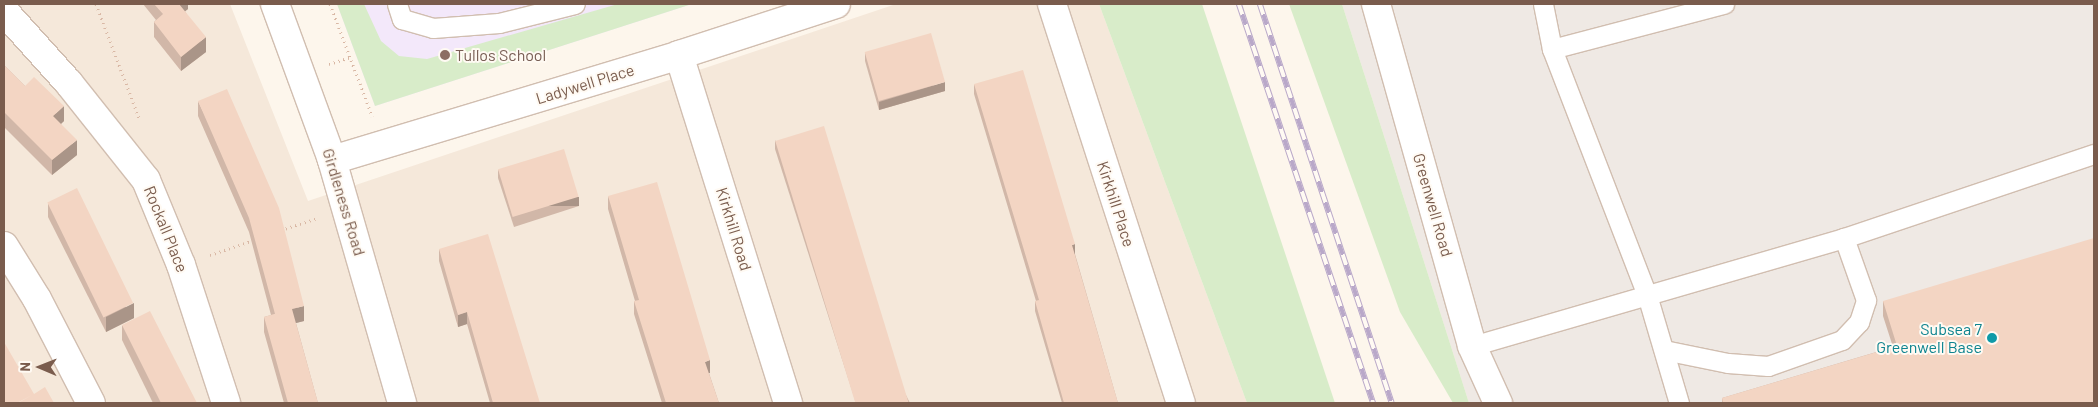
<!DOCTYPE html>
<html>
<head>
<meta charset="utf-8">
<style>
  body { margin:0 }
  #map { position:relative; width:2098px; height:407px; overflow:hidden; background:#fdf6ec; font-family:Barlow,sans-serif }
  div>[style] { position:absolute }
  .residential>* { inset:0; background:#f5e8da }
  .industrial>* { inset:0; background:#efe9e4 }
  .education>* { inset:0; background:#f3e8fa }
  .green>* { inset:0; background:#d8ecc9 }
  .path>* { height:3px; margin-top:-1.5px; transform-origin:0; background:repeating-linear-gradient(90deg,#d9b8a5 0 1px,transparent 0 5px) }
  .roads { filter:drop-shadow(1px 0 #d1beb0) drop-shadow(-1px 0 #d1beb0) drop-shadow(0 1px #d1beb0) drop-shadow(0 -1px #d1beb0) }
  .service>* { height:19px; margin:-9.5px; padding:0 9.5px; transform-origin:9.5px; border-radius:9.5px; background:#fff }
  .minor>* { height:28px; margin:-14px; padding:0 14px; transform-origin:14px; border-radius:14px; background:#fff }
  .tertiary>* { height:28px; margin:-14px; padding:0 14px; transform-origin:14px; border-radius:14px; background:#fff }
  .rail>* { height:5.5px; margin-top:-2.75px; transform-origin:0; background:repeating-linear-gradient(90deg,#fffaf3 0 11px,#b9a8c9 0 22px); box-sizing:border-box; border-block:1px solid #b9a8c9 }
  .wall>* { inset:0; background:#d1b7a8 }
  .shaded-wall>* { inset:0; background:#aa9588; transform-origin:0 0 }
  .building>* { inset:0; background:#f3d5c3; transform-origin:0 0 }
  .dots>* { width:14px; height:14px; translate:-50% -50%; box-sizing:border-box; border:2px solid #fffaf3; border-radius:50% }
  span { translate:-50% -50%; white-space:nowrap; text-align:center; line-height:1.15; -webkit-text-stroke:4px #fffaf3; paint-order:stroke }
  .education-label { font-size:16px; color:#785e54 }
  .left { translate:0 -50%; text-align:left }
  .street-label { font-size:16px; color:#7a5c4d }
  .culture-label { font-size:16px; color:#0d838f }
  .right { translate:-100% -50%; text-align:right }
  .frame { position:absolute; inset:0; border:5px solid #7a5c4d; pointer-events:none }
  .north { position:absolute; left:15px; top:342px; width:50px; height:50px; -webkit-text-stroke:4px #fffaf3; paint-order:stroke; rotate:271deg; font-size:14px; font-weight:700; line-height:20px; text-align:center; color:#7a5c4d }
  .north::after { content:''; display:block; margin:auto; width:18px; height:22px; background:#7a5c4d; clip-path:polygon(50% 0,100% 100%,50% 72%,0 100%) }
</style>
</head>
<body>
<div id="map">
  <div class="residential">
    <div style="clip-path:polygon(4px 4px,230px 4px,308px 201px,896px 4px,1099px 4px,1247px 403px,4px 403px)"></div>
  </div>
  <div class="industrial">
    <div style="clip-path:polygon(1342px 4px,2094px 4px,2094px 403px,1469px 403px)"></div>
  </div>
  <div class="education">
    <div style="clip-path:polygon(337px 4px,692px 4px,375px 106px)"></div>
  </div>
  <div class="green">
    <div style="clip-path:polygon(337px 4px,364px 4px,381px 41px,399px 56px,427px 59px,618px 4px,692px 4px,375px 106px)"></div>
    <div style="clip-path:polygon(1099px 4px,1202px 4px,1335px 403px,1247px 403px)"></div>
    <div style="clip-path:polygon(1289px 4px,1342px 4px,1469px 403px,1453px 403px,1400px 312px)"></div>
  </div>
  <div class="path">
    <div style="left:96px;top:4px;width:122px;rotate:69.3deg"></div>
    <div style="left:330px;top:4px;width:120px;rotate:69.4deg"></div>
    <div style="left:329px;top:64px;width:22px;rotate:-18deg"></div>
    <div style="left:281px;top:230px;width:39px;rotate:-18deg"></div>
    <div style="left:210px;top:255px;width:46px;rotate:-18.8deg"></div>
  </div>
  <div class="roads">
    <div class="service">
      <div style="left:397px;top:4px;width:16px;rotate:72deg"></div>
      <div style="left:402px;top:19px;width:32px;rotate:16deg"></div>
      <div style="left:433px;top:28px;width:66px;rotate:-4.3deg"></div>
      <div style="left:499px;top:23px;width:78px;rotate:-14deg"></div>
      <div style="left:1543px;top:4px;width:46px;rotate:78.7deg"></div>
      <div style="left:1552px;top:49px;width:264px;rotate:68.9deg"></div>
      <div style="left:1647px;top:295px;width:113px;rotate:73.5deg"></div>
      <div style="left:1552px;top:49px;width:178px;rotate:-14.7deg"></div>
      <div style="left:1472px;top:346px;width:387px;rotate:-16.2deg"></div>
      <div style="left:1844px;top:238px;width:264px;rotate:-18.6deg"></div>
      <div style="left:1664px;top:350px;width:65px;rotate:11.5deg"></div>
      <div style="left:1728px;top:363px;width:40px;rotate:4.3deg"></div>
      <div style="left:1768px;top:366px;width:78px;rotate:-19.4deg"></div>
      <div style="left:1842px;top:340px;width:25px;rotate:-47deg"></div>
      <div style="left:1859px;top:322px;width:23px;rotate:-72deg"></div>
      <div style="left:1866px;top:300px;width:66px;rotate:-109.5deg"></div>
    </div>
    <div class="minor">
      <div style="left:1052px;top:4px;width:419px;rotate:72.1deg"></div>
      <div style="left:4px;top:11px;width:96px;rotate:48deg"></div>
      <div style="left:68px;top:82px;width:125px;rotate:51.5deg"></div>
      <div style="left:146px;top:180px;width:92px;rotate:67.6deg"></div>
      <div style="left:181px;top:265px;width:145px;rotate:71.9deg"></div>
      <div style="left:679px;top:55px;width:365px;rotate:72.6deg"></div>
      <div style="left:332px;top:160px;width:363px;rotate:-16.8deg"></div>
      <div style="left:679px;top:55px;width:165px;rotate:-18deg"></div>
      <div style="left:4px;top:246px;width:62px;rotate:58.1deg"></div>
      <div style="left:37px;top:299px;width:117px;rotate:62.6deg"></div>
    </div>
    <div class="tertiary">
      <div style="left:275px;top:4px;width:166px;rotate:69.9deg"></div>
      <div style="left:332px;top:160px;width:253px;rotate:73.9deg"></div>
      <div style="left:1376px;top:4px;width:355px;rotate:74.3deg"></div>
      <div style="left:1472px;top:346px;width:63px;rotate:65.5deg"></div>
    </div>
  </div>
  <div class="rail">
    <div style="left:1239px;top:4px;width:421px;rotate:71.4deg"></div>
    <div style="left:1260px;top:4px;width:420px;rotate:71.7deg"></div>
  </div>
  <div class="wall">
    <div style="clip-path:polygon(143px 4px,188px 4px,188px 9px,185px 11px,206px 52px,181px 71px,154px 37px,154px 22px,156px 20px)"></div>
    <div style="clip-path:polygon(865px 53px,945px 91px,879px 110px,865px 61px)"></div>
    <div style="clip-path:polygon(4px 65px,25px 86px,64px 121px,61px 124px,77px 155px,52px 175px,4px 127px)"></div>
    <div style="clip-path:polygon(974px 84px,1075px 254px,1118px 403px,1062px 403px,1035px 311px,1035px 301px,1036px 301px,974px 94px)"></div>
    <div style="clip-path:polygon(198px 101px,304px 321px,296px 323px,318px 403px,284px 403px,264px 332px,264px 317px,271px 315px,249px 232px,198px 116px)"></div>
    <div style="clip-path:polygon(775px 140px,910px 403px,856px 403px,775px 149px)"></div>
    <div style="clip-path:polygon(498px 170px,579px 206px,514px 227px,498px 178px)"></div>
    <div style="clip-path:polygon(608px 196px,710px 373px,709px 373px,719px 403px,662px 403px,634px 314px,634px 301px,635px 301px,608px 209px)"></div>
    <div style="clip-path:polygon(48px 203px,134px 318px,106px 332px,48px 217px)"></div>
    <div style="clip-path:polygon(439px 249px,540px 403px,490px 403px,467px 324px,458px 327px,439px 261px)"></div>
    <div style="clip-path:polygon(1883px 301px,2094px 403px,1722px 403px,1722px 398px,1893px 347px,1883px 316px)"></div>
    <div style="clip-path:polygon(122px 325px,197px 403px,153px 403px,122px 340px)"></div>
  </div>
  <div class="shaded-wall">
    <div style="clip-path:polygon(178px 4px,188px 4px,188px 9px,178px 17px)"></div>
    <div style="clip-path:polygon(206px 37px,206px 52px,181px 71px,181px 57px)"></div>
    <div style="clip-path:polygon(945px 82px,945px 91px,879px 110px,879px 102px)"></div>
    <div style="clip-path:polygon(64px 106px,64px 121px,53px 131px,53px 116px)"></div>
    <div style="clip-path:polygon(77px 140px,77px 155px,52px 175px,52px 160px)"></div>
    <div style="left:579px;top:197px;width:9px;height:68px;rotate:90deg"></div>
    <div style="clip-path:polygon(1075px 244px,1075px 254px,1072px 255px,1072px 245px)"></div>
    <div style="clip-path:polygon(134px 303px,134px 318px,106px 332px,106px 317px)"></div>
    <div style="clip-path:polygon(304px 306px,304px 321px,292px 324px,292px 309px)"></div>
    <div style="clip-path:polygon(467px 312px,467px 324px,458px 327px,458px 315px)"></div>
    <div style="clip-path:polygon(710px 360px,710px 373px,705px 374px,705px 362px)"></div>
  </div>
  <div class="building">
    <div style="clip-path:polygon(154px 4px,179px 4px,206px 37px,181px 57px,154px 22px,163px 14px)"></div>
    <div style="left:931px;top:33px;width:51px;height:69px;rotate:74deg"></div>
    <div style="clip-path:polygon(4px 65px,25px 86px,34px 77px,64px 106px,53px 116px,77px 140px,52px 160px,4px 112px)"></div>
    <div style="clip-path:polygon(1023px 70px,1075px 244px,1072px 245px,1118px 403px,1064px 403px,1035px 301px,1039px 300px,974px 84px)"></div>
    <div style="clip-path:polygon(227px 89px,279px 208px,304px 306px,292px 309px,318px 403px,288px 403px,264px 317px,281px 312px,275px 314px,249px 218px,198px 101px)"></div>
    <div style="left:824px;top:126px;width:290px;height:51px;rotate:73deg"></div>
    <div style="left:564px;top:149px;width:50px;height:69px;rotate:73deg"></div>
    <div style="clip-path:polygon(657px 182px,710px 360px,705px 362px,719px 403px,666px 403px,634px 301px,639px 300px,608px 196px)"></div>
    <div style="left:77px;top:188px;width:128px;height:33px;rotate:64deg"></div>
    <div style="clip-path:polygon(488px 234px,540px 403px,493px 403px,467px 312px,458px 315px,439px 249px)"></div>
    <div style="clip-path:polygon(2094px 238px,2094px 403px,1723px 403px,1722px 398px,1897px 346px,1883px 301px)"></div>
    <div style="clip-path:polygon(150px 311px,197px 403px,161px 403px,122px 325px)"></div>
    <div style="clip-path:polygon(4px 342px,34px 394px,45px 387px,54px 403px,18px 403px,32px 395px,17px 403px,4px 403px)"></div>
  </div>
  <div class="dots">
    <div style="left:445px;top:55px;background:#8d6e63"></div>
    <div style="left:1992px;top:338px;background:#0f9aa8"></div>
  </div>
  <div class="education-label">
    <span class="left" style="left:455px;top:55px">Tullos School</span>
  </div>
  <div class="street-label">
    <span style="left:585px;top:84px;rotate:-17deg">Ladywell Place</span>
    <span style="left:344px;top:202px;rotate:73deg">Girdleness Road</span>
    <span style="left:1116px;top:204px;rotate:72deg">Kirkhill Place</span>
    <span style="left:1433px;top:205px;rotate:74deg">Greenwell Road</span>
    <span style="left:166px;top:229px;rotate:68deg">Rockall Place</span>
    <span style="left:734px;top:229px;rotate:73deg">Kirkhill Road</span>
  </div>
  <div class="culture-label">
    <span class="right" style="left:1982px;top:338px">Subsea 7<br>Greenwell Base</span>
  </div>
  <div class="frame"></div>
  <div class="north">N</div>
</div>
</body>
</html>
